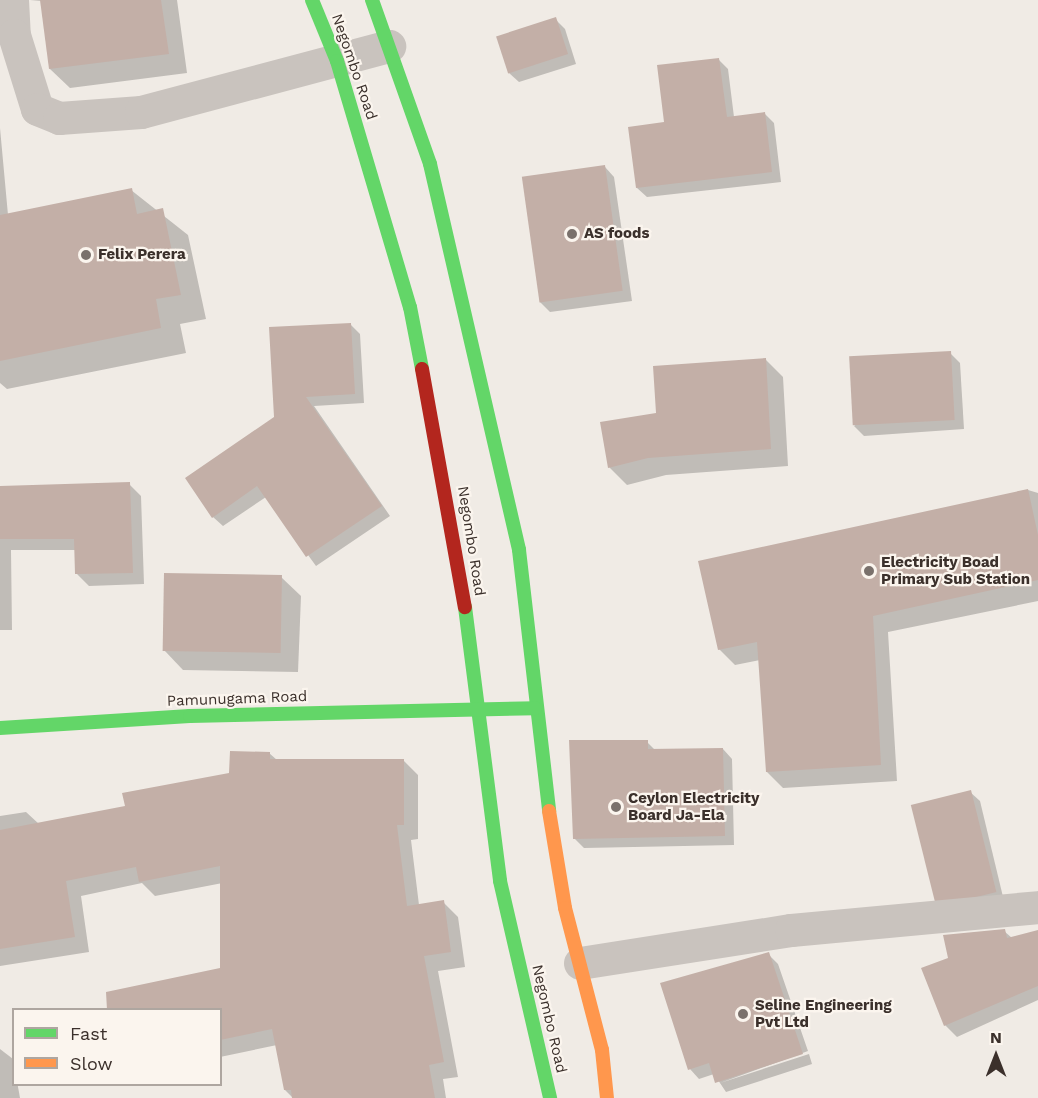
<!DOCTYPE html>
<html>
<head>
<meta charset="utf-8">
<style>
  body { margin:0 }
  #map { position:relative; width:1038px; height:1098px; overflow:hidden; background:#f0ebe5; font-family:"Work Sans",sans-serif }
  div>[style] { position:absolute }
  .shadow>* { inset:0; background:#0003 }
  .building>* { inset:0; background:#c3afa7; transform-origin:0 0 }
  .street>* { height:33px; margin:-16.5px; padding:0 16.5px; transform-origin:16.5px; border-radius:16.5px; background:#c9c3be }
  .fast>* { height:14px; margin:-7px; padding:0 7px; transform-origin:7px; border-radius:7px; background:#63d668 }
  .slow>* { height:14px; margin:-7px; padding:0 7px; transform-origin:7px; border-radius:7px; background:#ff974d }
  .jam>* { height:14px; margin:-7px; padding:0 7px; transform-origin:7px; border-radius:7px; background:#b3261e }
  .dots>* { width:16px; height:16px; translate:-50% -50%; box-sizing:border-box; border:3px solid #fbf5ee; border-radius:50% }
  span { translate:-50% -50%; white-space:nowrap; text-align:center; line-height:1.15; -webkit-text-stroke:4.5px #fbf5ee; paint-order:stroke }
  .street-label { font-size:15px; color:#3b302b }
  .poi-label { font-size:15px; color:#3b302b; font-weight:700 }
  .left { translate:0 -50%; text-align:left }
  .legend { position:absolute; left:12px; top:1008px; width:210px; height:78px; box-sizing:border-box; background:#fbf5ee; border:2px solid #aea6a0; margin:0; padding:8px 10px; list-style:none; font-size:18px; color:#3b302b }
  .legend li { display:flex; align-items:center; gap:12px; height:30px }
  .legend b { width:30px; border:2px solid #aea6a0 }
  .north { position:absolute; left:966px; top:1026px; width:60px; height:60px; -webkit-text-stroke:4px #fbf5ee; paint-order:stroke; rotate:0deg; font-size:16px; font-weight:700; line-height:24px; text-align:center; color:#3b302b }
  .north::after { content:''; display:block; margin:auto; width:21px; height:27px; background:#3b302b; clip-path:polygon(50% 0,100% 100%,50% 72%,0 100%) }
</style>
</head>
<body>
<div id="map">
  <div class="shadow">
    <div style="clip-path:polygon(30px 0,177px 0,187px 73px,70px 88px,50px 69px,42px 1px)"></div>
    <div style="clip-path:polygon(555px 19px,565px 29px,576px 64px,519px 82px,509px 73px)"></div>
    <div style="clip-path:polygon(719px 60px,728px 69px,734px 117px,764px 113px,774px 123px,781px 182px,647px 197px,637px 188px,666px 123px)"></div>
    <div style="clip-path:polygon(0 128px,8px 215px,131px 190px,188px 235px,206px 319px,180px 324px,186px 353px,7px 389px,0 383px)"></div>
    <div style="clip-path:polygon(605px 167px,614px 177px,632px 301px,550px 312px,540px 302px)"></div>
    <div style="clip-path:polygon(350px 324px,360px 334px,364px 403px,314px 406px,390px 516px,316px 566px,266px 497px,223px 526px,213px 517px,276px 418px)"></div>
    <div style="clip-path:polygon(950px 353px,960px 363px,964px 429px,864px 436px,854px 426px)"></div>
    <div style="clip-path:polygon(765px 359px,783px 377px,788px 466px,666px 475px,627px 485px,609px 467px,658px 414px)"></div>
    <div style="clip-path:polygon(129px 484px,141px 496px,144px 584px,89px 586px,77px 574px,76px 550px,11px 550px,12px 630px,0 630px,0 502px)"></div>
    <div style="clip-path:polygon(1028px 490px,1038px 493px,1038px 601px,888px 632px,897px 781px,783px 788px,767px 772px,760px 660px,735px 665px,719px 649px)"></div>
    <div style="clip-path:polygon(281px 577px,301px 596px,298px 672px,183px 670px,164px 650px)"></div>
    <div style="clip-path:polygon(647px 742px,655px 750px,723px 749px,732px 759px,734px 845px,584px 848px,574px 838px)"></div>
    <div style="clip-path:polygon(269px 753px,277px 760px,403px 760px,418px 775px,418px 839px,411px 840px,419px 905px,443px 902px,458px 917px,465px 967px,438px 971px,458px 1077px,443px 1079px,446px 1098px,293px 1098px,285px 1090px,277px 1045px,220px 1057px,220px 1010px,244px 965px,233px 881px,155px 896px,142px 883px,81px 896px,89px 952px,0 966px,0 816px,26px 812px,39px 824px,127px 807px,231px 774px)"></div>
    <div style="clip-path:polygon(970px 792px,980px 801px,1004px 901px,945px 907px,935px 897px)"></div>
    <div style="clip-path:polygon(1004px 931px,1012px 938px,1038px 932px,1038px 1000px,957px 1037px,945px 1025px,950px 958px)"></div>
    <div style="clip-path:polygon(768px 954px,778px 964px,808px 1051px,720px 1083px,809px 1054px,812px 1064px,726px 1092px,714px 1074px,699px 1079px,690px 1069px)"></div>
    <div style="clip-path:polygon(0 1049px,13px 1059px,20px 1098px,0 1098px)"></div>
  </div>
  <div class="building">
    <div style="clip-path:polygon(40px 0,161px 0,169px 54px,49px 69px)"></div>
    <div style="left:556px;top:17px;width:39px;height:63px;rotate:72deg"></div>
    <div style="clip-path:polygon(719px 58px,727px 117px,765px 112px,772px 172px,636px 188px,628px 127px,664px 122px,657px 65px)"></div>
    <div style="left:605px;top:165px;width:127px;height:84px;rotate:82deg"></div>
    <div style="clip-path:polygon(132px 188px,137px 214px,163px 208px,181px 295px,156px 299px,161px 328px,0 361px,0 215px)"></div>
    <div style="clip-path:polygon(351px 323px,355px 394px,306px 397px,382px 506px,306px 557px,257px 486px,212px 518px,185px 478px,274px 417px,269px 327px)"></div>
    <div style="left:951px;top:351px;width:69px;height:102px;rotate:87deg"></div>
    <div style="clip-path:polygon(766px 358px,771px 449px,648px 458px,608px 468px,600px 422px,656px 413px,653px 366px)"></div>
    <div style="clip-path:polygon(130px 482px,133px 573px,75px 574px,74px 539px,0 539px,0 486px)"></div>
    <div style="clip-path:polygon(1028px 489px,1038px 535px,1038px 580px,873px 616px,881px 765px,766px 772px,757px 642px,718px 650px,698px 561px)"></div>
    <div style="left:164px;top:573px;width:118px;height:78px;rotate:1deg"></div>
    <div style="clip-path:polygon(569px 740px,648px 740px,648px 749px,723px 748px,725px 836px,573px 839px)"></div>
    <div style="clip-path:polygon(230px 751px,270px 752px,270px 759px,404px 759px,404px 825px,397px 825px,407px 906px,444px 900px,451px 952px,424px 956px,444px 1062px,429px 1065px,435px 1098px,292px 1098px,291px 1090px,284px 1090px,272px 1029px,220px 1040px,220px 1010px,107px 1010px,106px 992px,220px 968px,220px 866px,139px 882px,136px 867px,66px 881px,75px 937px,0 949px,0 830px,125px 806px,122px 793px,229px 773px)"></div>
    <div style="left:971px;top:790px;width:105px;height:62px;rotate:76deg"></div>
    <div style="clip-path:polygon(1005px 929px,1007px 938px,1038px 930px,1038px 986px,944px 1026px,921px 968px,948px 958px,943px 935px)"></div>
    <div style="clip-path:polygon(769px 952px,803px 1054px,715px 1083px,709px 1063px,688px 1070px,660px 983px)"></div>
  </div>
  <div class="street">
    <div style="left:12px;top:0;width:35px;rotate:87deg"></div>
    <div style="left:14px;top:35px;width:77px;rotate:72.7deg"></div>
    <div style="left:37px;top:109px;width:24px;rotate:22deg"></div>
    <div style="left:59px;top:118px;width:82px;rotate:-4.2deg"></div>
    <div style="left:141px;top:112px;width:257px;rotate:-14.9deg"></div>
    <div style="left:580px;top:963px;width:214px;rotate:-8.9deg"></div>
    <div style="left:791px;top:930px;width:248px;rotate:-5.3deg"></div>
  </div>
  <div class="fast">
    <div style="left:312px;top:0;width:66px;rotate:67.7deg"></div>
    <div style="left:337px;top:61px;width:257px;rotate:73.5deg"></div>
    <div style="left:410px;top:307px;width:63px;rotate:79deg"></div>
    <div style="left:372px;top:0;width:174px;rotate:70.5deg"></div>
    <div style="left:430px;top:164px;width:396px;rotate:77deg"></div>
    <div style="left:519px;top:550px;width:263px;rotate:83.4deg"></div>
    <div style="left:465px;top:607px;width:276px;rotate:82.7deg"></div>
    <div style="left:500px;top:881px;width:223px;rotate:77deg"></div>
    <div style="left:0;top:728px;width:190px;rotate:-3.6deg"></div>
    <div style="left:190px;top:716px;width:345px;rotate:-1.3deg"></div>
  </div>
  <div class="slow">
    <div style="left:549px;top:811px;width:98px;rotate:80.6deg"></div>
    <div style="left:565px;top:908px;width:147px;rotate:75.4deg"></div>
    <div style="left:602px;top:1050px;width:48px;rotate:84.1deg"></div>
  </div>
  <div class="jam">
    <div style="left:422px;top:369px;width:242px;rotate:79.8deg"></div>
  </div>
  <div class="dots">
    <div style="left:572px;top:234px;background:#7a716c"></div>
    <div style="left:86px;top:255px;background:#7a716c"></div>
    <div style="left:869px;top:571px;background:#7a716c"></div>
    <div style="left:616px;top:807px;background:#7a716c"></div>
    <div style="left:743px;top:1014px;background:#7a716c"></div>
  </div>
  <div class="street-label">
    <span style="left:354px;top:67px;rotate:71deg">Negombo Road</span>
    <span style="left:471px;top:541px;rotate:81deg">Negombo Road</span>
    <span style="left:237px;top:699px;rotate:-2deg">Pamunugama Road</span>
    <span style="left:549px;top:1019px;rotate:77deg">Negombo Road</span>
  </div>
  <div class="poi-label">
    <span class="left" style="left:584px;top:234px">AS foods</span>
    <span class="left" style="left:98px;top:255px">Felix Perera</span>
    <span class="left" style="left:881px;top:571px">Electricity Boad<br>Primary Sub Station</span>
    <span class="left" style="left:628px;top:807px">Ceylon Electricity<br>Board Ja-Ela</span>
    <span class="left" style="left:755px;top:1014px">Seline Engineering<br>Pvt Ltd</span>
  </div>
  <ul class="legend">
  <li><b style="height:8px;background:#63d668"></b>Fast</li>
  <li><b style="height:8px;background:#ff974d"></b>Slow</li>
  </ul>
  <div class="north">N</div>
</div>
</body>
</html>
